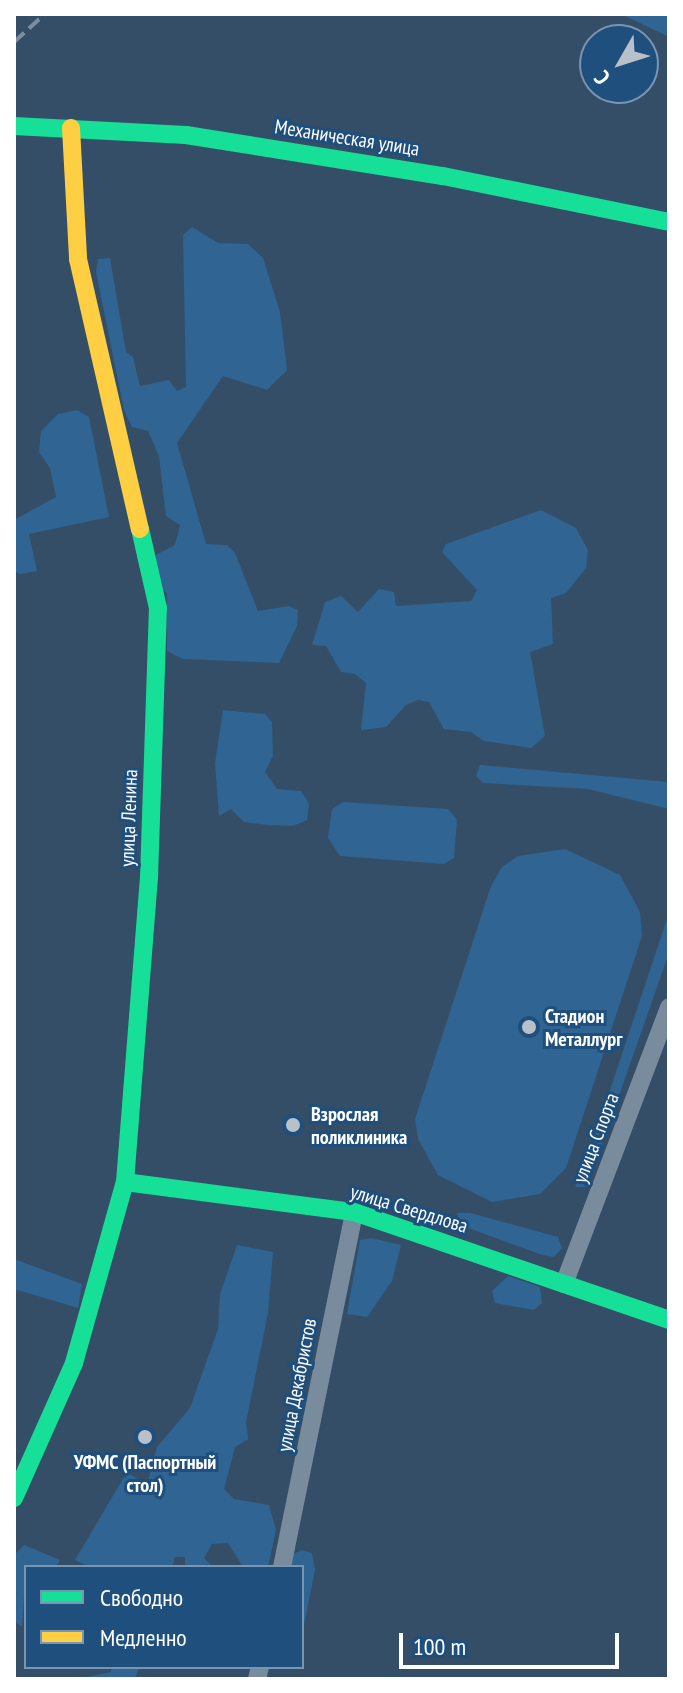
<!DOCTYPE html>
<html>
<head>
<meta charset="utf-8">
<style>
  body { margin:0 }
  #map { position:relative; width:683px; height:1693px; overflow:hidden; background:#354e67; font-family:"PT Sans Narrow",sans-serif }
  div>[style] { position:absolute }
  .green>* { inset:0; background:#2f6493 }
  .street>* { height:18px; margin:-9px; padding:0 9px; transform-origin:9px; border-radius:9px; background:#798c9e }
  .fast>* { height:18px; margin:-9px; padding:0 9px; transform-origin:9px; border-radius:9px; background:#16e098 }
  .slow>* { height:18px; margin:-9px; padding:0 9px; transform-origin:9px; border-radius:9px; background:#ffcf43 }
  .rail>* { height:4px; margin-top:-2px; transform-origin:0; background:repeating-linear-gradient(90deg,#7c8e9e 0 14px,transparent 0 20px) }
  .dots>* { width:22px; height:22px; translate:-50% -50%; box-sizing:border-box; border:4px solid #1f4f7d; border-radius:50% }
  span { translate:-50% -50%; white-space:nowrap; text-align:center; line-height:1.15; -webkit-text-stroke:6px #1f4f7d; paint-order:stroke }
  .street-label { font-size:20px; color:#fff }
  .poi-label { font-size:20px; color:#fff; font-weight:700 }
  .left { translate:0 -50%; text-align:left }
  .frame { position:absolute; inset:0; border:16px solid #fff; pointer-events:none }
  .legend { position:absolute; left:24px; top:1565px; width:280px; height:104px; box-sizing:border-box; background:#1f4f7d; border:2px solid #7995b1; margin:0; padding:10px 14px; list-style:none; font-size:24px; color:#fff }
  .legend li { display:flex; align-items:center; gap:16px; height:40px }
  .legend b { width:40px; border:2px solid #7995b1 }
  .north { position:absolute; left:579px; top:24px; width:80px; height:80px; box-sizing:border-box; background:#1f4f7d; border:2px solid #7995b1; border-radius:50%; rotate:231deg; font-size:22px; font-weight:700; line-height:32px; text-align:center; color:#fff }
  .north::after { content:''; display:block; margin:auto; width:28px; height:36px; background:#b8c1ca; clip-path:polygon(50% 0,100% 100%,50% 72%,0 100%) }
  .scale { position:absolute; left:399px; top:1633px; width:220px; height:36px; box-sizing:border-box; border:4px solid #fff; border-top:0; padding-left:10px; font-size:24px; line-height:28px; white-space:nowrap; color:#fff; -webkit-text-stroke:6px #1f4f7d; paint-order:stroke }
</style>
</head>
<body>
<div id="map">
  <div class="green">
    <div style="clip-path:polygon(621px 14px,669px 14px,669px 37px)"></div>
    <div style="clip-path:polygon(192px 227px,218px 243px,248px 244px,263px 258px,280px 312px,287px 370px,267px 390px,223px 376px,177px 443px,206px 544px,227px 545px,235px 553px,258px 611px,289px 606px,298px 610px,297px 626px,279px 663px,183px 659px,167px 651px,167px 594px,154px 578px,156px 555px,175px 545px,180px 525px,166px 516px,159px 456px,148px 431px,132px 427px,124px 410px,96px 272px,98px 259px,110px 258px,126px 352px,133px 357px,140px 386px,169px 380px,177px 391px,186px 387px,183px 235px)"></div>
    <div style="clip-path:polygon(77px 410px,89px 417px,109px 517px,29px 534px,37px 571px,20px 574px,14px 572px,14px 520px,56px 497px,50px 468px,39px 452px,41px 431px,58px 414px)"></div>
    <div style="clip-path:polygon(541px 510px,576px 528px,588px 550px,586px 568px,566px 593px,551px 598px,553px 644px,530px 652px,545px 736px,531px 748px,484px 741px,471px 732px,444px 729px,429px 702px,418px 700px,406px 705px,386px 727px,361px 730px,366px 683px,355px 674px,341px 672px,326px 646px,312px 645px,325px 602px,341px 596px,358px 612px,379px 589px,394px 592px,396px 606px,471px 601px,477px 590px,442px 552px,446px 544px)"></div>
    <div style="clip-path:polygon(223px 710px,265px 714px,272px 722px,273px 756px,265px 772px,277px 789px,301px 791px,309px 804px,307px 820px,293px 826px,267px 825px,244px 822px,231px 809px,219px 816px,215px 763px)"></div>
    <div style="clip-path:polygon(480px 765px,669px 782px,669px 809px,588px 789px,483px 783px,476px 776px)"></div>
    <div style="clip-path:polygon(343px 802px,448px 809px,457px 820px,454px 858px,444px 864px,340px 856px,328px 838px,332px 809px)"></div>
    <div style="clip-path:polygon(565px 849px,620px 875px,640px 912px,642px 936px,566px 1168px,540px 1194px,492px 1202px,438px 1175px,418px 1139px,415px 1119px,491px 886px,502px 867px,518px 856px)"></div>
    <div style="clip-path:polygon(669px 913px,669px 953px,587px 1187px,576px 1187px,574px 1176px,591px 1147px)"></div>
    <div style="clip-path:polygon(470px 1213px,558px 1237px,562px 1248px,554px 1257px,542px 1255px,460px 1225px,457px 1213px)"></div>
    <div style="clip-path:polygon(371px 1238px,401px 1245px,392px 1281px,367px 1317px,347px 1314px,360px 1240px)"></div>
    <div style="clip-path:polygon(237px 1245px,273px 1252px,268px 1313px,246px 1422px,248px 1439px,235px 1447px,224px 1489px,234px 1499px,269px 1505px,276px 1530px,268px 1567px,243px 1567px,228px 1543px,212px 1544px,204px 1558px,213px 1567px,185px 1567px,185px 1557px,175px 1557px,172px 1567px,90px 1567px,75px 1560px,127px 1472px,147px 1485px,157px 1447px,190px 1408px,218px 1329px,220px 1294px)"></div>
    <div style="clip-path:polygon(14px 1259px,82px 1284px,78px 1308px,14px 1289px)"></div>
    <div style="clip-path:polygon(508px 1276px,540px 1287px,542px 1303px,534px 1310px,495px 1303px,492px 1291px)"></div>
    <div style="clip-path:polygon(24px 1545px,60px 1560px,56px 1567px,26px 1567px,22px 1626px,14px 1622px,14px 1555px)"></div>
    <div style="clip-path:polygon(302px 1550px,312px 1553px,315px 1570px,302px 1635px,302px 1567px,290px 1567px,291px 1555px)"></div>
    <div style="clip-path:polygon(112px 1667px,139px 1667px,135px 1679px,78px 1679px,111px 1672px)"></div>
  </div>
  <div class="street">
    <div style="left:564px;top:1284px;width:296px;rotate:-69.2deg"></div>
    <div style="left:282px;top:1567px;width:362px;rotate:-78.5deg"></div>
    <div style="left:257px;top:1679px;width:12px;rotate:-76deg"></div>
  </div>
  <div class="fast">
    <div style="left:14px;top:126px;width:172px;rotate:3deg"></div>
    <div style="left:186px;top:135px;width:260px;rotate:9.1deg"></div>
    <div style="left:443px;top:176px;width:231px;rotate:11.5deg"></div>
    <div style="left:125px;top:1182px;width:305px;rotate:-85.5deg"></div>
    <div style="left:149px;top:878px;width:270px;rotate:-88.1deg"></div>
    <div style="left:158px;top:608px;width:81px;rotate:-102.8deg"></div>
    <div style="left:14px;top:1498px;width:148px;rotate:-66deg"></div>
    <div style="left:74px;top:1363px;width:188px;rotate:-74.3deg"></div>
    <div style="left:125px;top:1182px;width:231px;rotate:7.5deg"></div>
    <div style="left:354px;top:1212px;width:333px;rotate:18.9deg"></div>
  </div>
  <div class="slow">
    <div style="left:71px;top:128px;width:131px;rotate:86.9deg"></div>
    <div style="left:78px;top:259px;width:277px;rotate:77.1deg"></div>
  </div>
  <div class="rail">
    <div style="left:14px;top:42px;width:42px;rotate:-42.1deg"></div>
  </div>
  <div class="dots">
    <div style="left:529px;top:1027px;background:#b8c1ca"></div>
    <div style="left:293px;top:1125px;background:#b8c1ca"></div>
    <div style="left:145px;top:1437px;background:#b8c1ca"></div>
  </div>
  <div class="street-label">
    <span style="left:347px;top:138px;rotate:9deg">Механическая улица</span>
    <span style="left:129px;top:818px;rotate:-88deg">улица Ленина</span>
    <span style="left:596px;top:1138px;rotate:-69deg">улица Спорта</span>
    <span style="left:409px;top:1209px;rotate:17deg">улица Свердлова</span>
    <span style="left:297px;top:1385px;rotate:-79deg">улица Декабристов</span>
  </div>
  <div class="poi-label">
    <span class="left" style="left:545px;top:1028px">Стадион<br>Металлург</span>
    <span class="left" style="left:311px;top:1126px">Взрослая<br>поликлиника</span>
    <span style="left:145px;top:1474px">УФМС (Паспортный<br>стол)</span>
  </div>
  <div class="frame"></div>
  <ul class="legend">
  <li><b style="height:10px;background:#16e098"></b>Свободно</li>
  <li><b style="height:10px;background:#ffcf43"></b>Медленно</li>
  </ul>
  <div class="north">С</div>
  <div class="scale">100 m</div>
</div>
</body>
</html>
